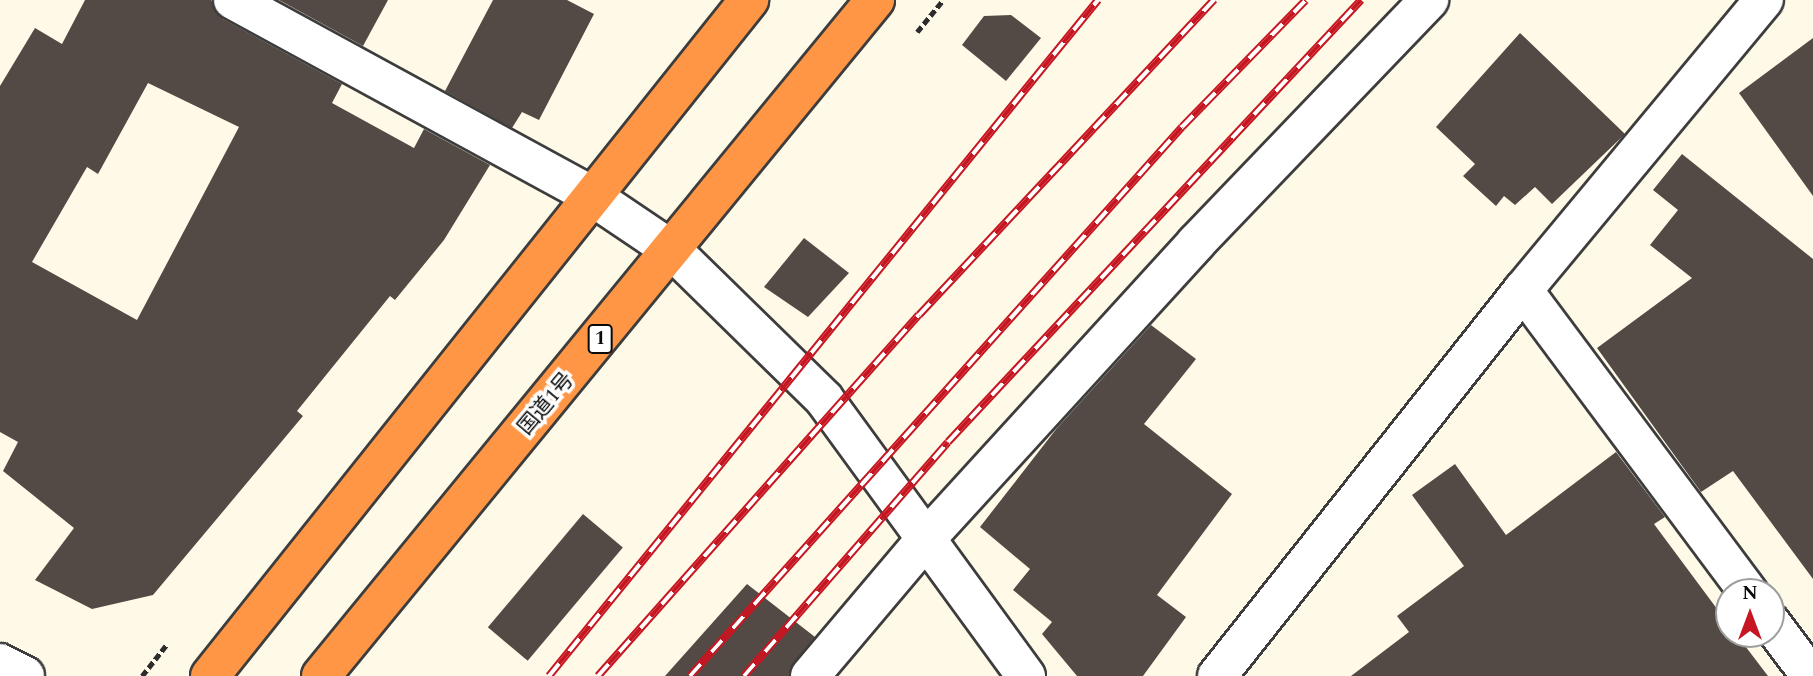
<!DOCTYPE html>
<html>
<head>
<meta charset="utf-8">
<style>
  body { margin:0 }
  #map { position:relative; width:1813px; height:676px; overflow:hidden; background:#fffae7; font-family:Spectral,"Noto Sans JP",serif }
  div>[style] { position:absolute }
  .building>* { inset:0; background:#534a45; transform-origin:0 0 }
  .path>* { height:4.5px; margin-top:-2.25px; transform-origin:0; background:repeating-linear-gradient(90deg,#2c2c2c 0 7px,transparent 0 10.5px) }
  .roads { filter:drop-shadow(2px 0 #3d3d3d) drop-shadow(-2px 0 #3d3d3d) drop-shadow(0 2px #3d3d3d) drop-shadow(0 -2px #3d3d3d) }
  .minor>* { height:38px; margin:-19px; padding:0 19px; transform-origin:19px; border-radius:19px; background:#fff }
  .highway>* { height:38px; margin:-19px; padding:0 19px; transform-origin:19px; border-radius:19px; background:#ff9645 }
  .rail>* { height:8px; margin-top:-4px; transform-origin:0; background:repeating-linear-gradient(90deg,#fff 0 16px,#c61622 0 32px); box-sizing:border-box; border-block:2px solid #c61622 }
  span { translate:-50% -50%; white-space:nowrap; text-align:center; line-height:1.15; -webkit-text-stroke:7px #fff; paint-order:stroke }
  .shield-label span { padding:2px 5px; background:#fff; border:2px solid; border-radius:5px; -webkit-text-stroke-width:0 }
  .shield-label { font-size:19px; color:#0a0a0a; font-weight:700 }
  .street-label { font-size:21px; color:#0a0a0a }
  .north { position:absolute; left:1715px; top:578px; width:70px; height:70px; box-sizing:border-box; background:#fff; border:2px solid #9d9d9d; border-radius:50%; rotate:0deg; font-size:19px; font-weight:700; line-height:28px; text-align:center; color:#0a0a0a }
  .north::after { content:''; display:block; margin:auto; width:24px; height:32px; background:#c61622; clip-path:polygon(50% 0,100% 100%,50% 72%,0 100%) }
</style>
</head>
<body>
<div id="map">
  <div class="building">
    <div style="clip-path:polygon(evenodd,85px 0,211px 0,223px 19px,342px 84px,332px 103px,414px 148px,424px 129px,490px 165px,444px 240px,395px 300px,390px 296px,297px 411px,303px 416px,153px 595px,92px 609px,35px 580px,74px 528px,3px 471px,18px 442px,0 432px,0 86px,35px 28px,62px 44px,85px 0,148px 83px,239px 127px,137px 320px,32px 262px,87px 167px,98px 174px,148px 83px)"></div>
    <div style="clip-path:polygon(279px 0,388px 0,363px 46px)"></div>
    <div style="clip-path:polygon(493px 0,567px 0,594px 14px,539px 120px,522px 112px,512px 128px,445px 91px)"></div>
    <div style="clip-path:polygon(1011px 15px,1041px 38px,1006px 81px,962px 45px,984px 16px)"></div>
    <div style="clip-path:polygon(1520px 33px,1625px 134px,1552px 204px,1535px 187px,1515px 205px,1504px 196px,1496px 206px,1463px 176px,1475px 164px,1436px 127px)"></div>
    <div style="clip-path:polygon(1813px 38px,1813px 196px,1739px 93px)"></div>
    <div style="clip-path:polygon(1682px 154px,1813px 259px,1813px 579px,1733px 471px,1701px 492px,1597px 348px,1692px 278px,1650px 245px,1678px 210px,1653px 190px)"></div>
    <div style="clip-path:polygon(804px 238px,849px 273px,808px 317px,764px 287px)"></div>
    <div style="clip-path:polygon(1151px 325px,1196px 359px,1144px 424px,1232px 494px,1157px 595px,1186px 617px,1143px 676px,1077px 676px,1042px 634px,1052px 622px,1013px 590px,1030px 569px,980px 527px,1057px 428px)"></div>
    <div style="clip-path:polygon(1616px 452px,1665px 517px,1654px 524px,1729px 625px,1729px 634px,1736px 634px,1768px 676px,1351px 676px,1409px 632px,1397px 616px,1464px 566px,1412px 495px,1455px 464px,1506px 535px)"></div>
    <div style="left:583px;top:514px;width:52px;height:148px;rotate:40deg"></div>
    <div style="clip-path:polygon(747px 584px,815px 637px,789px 676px,665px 676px)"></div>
  </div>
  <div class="path">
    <div style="left:917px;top:32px;width:41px;rotate:-50.9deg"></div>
    <div style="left:142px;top:676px;width:41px;rotate:-52deg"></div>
  </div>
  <div class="roads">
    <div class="minor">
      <div style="left:233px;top:0;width:407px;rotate:28.6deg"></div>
      <div style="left:590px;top:195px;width:100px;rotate:34deg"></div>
      <div style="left:673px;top:251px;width:211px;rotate:44.4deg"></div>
      <div style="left:824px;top:399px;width:343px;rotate:53.9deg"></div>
      <div style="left:1523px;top:290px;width:377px;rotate:53.3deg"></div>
      <div style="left:1771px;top:623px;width:66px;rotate:53deg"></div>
      <div style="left:0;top:663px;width:28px;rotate:27deg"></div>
      <div style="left:810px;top:676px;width:178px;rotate:-49.8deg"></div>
      <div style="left:925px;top:540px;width:402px;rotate:-47.6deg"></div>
      <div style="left:1196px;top:243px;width:337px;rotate:-46.2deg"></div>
      <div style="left:1217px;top:676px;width:493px;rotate:-51.6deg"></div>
      <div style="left:1523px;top:290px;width:377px;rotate:-50.3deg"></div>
    </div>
    <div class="highway">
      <div style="left:210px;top:676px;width:865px;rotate:-51.43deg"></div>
      <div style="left:321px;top:676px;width:874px;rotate:-50.66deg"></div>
    </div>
  </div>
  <div class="rail">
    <div style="left:549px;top:676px;width:871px;rotate:-50.92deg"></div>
    <div style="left:598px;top:676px;width:483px;rotate:-48.4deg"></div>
    <div style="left:919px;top:315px;width:432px;rotate:-46.9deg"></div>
    <div style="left:690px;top:676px;width:737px;rotate:-48.13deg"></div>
    <div style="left:1182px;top:127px;width:177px;rotate:-45.7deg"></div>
    <div style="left:744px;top:676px;width:310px;rotate:-48.9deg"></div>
    <div style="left:948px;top:442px;width:605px;rotate:-46.94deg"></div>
  </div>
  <div class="shield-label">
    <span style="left:600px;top:339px">1</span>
  </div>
  <div class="street-label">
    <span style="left:546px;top:404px;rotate:-50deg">国道1号</span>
  </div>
  <div class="north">N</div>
</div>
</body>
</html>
